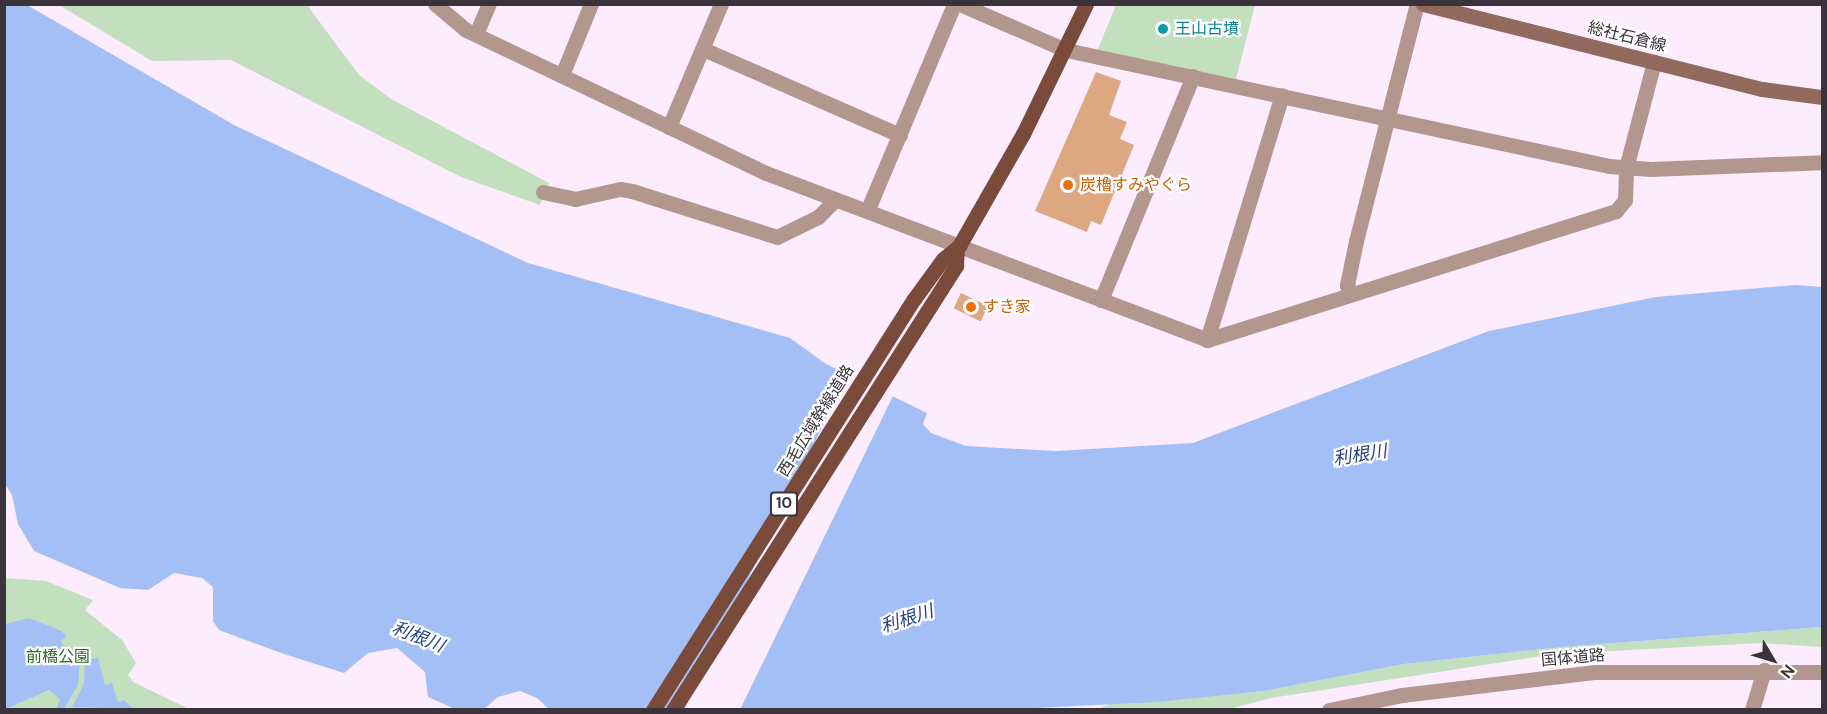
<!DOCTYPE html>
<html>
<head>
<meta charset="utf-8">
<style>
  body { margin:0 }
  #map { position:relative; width:1827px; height:714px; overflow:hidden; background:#fdecfe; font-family:"DM Sans","Noto Sans JP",sans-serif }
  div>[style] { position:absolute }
  .green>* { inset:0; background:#c2dfbe }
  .water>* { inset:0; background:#a4bff5 }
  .pier>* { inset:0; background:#fdecfe; transform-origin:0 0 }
  .building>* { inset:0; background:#dda782; transform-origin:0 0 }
  .minor>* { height:15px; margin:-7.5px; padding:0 7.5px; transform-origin:7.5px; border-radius:7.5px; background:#b3968d }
  .tertiary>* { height:15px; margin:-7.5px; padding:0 7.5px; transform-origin:7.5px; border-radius:7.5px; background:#b3968d }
  .secondary>* { height:15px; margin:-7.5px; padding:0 7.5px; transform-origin:7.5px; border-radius:7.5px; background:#926a5d }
  .primary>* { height:15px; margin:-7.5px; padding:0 7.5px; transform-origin:7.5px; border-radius:7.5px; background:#7a4b3b }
  .dots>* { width:16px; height:16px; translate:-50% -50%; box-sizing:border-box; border:3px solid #fff; border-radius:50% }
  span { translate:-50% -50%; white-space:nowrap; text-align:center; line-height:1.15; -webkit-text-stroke:4.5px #fff; paint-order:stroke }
  .shield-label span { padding:2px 4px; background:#fff; border:2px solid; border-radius:4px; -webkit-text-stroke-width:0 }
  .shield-label { font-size:15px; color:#3a333b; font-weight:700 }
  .culture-label { font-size:16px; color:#0d838f }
  .left { translate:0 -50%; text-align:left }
  .street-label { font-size:16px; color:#3a333b }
  .food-label { font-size:16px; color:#c56008 }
  .park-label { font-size:16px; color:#2e6728 }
  .water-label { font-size:18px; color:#254280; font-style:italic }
  .frame { position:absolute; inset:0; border:6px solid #3a333b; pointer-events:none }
  .north { position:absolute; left:1743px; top:630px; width:60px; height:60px; -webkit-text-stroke:4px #fff; paint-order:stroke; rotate:128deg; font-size:16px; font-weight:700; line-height:24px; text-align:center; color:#3a333b }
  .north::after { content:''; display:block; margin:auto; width:21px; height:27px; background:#3a333b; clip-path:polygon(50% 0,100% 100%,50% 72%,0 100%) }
</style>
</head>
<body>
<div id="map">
  <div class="green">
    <div style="clip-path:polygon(59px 5px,307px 5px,359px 75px,391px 99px,549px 183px,540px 205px,461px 177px,231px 60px,152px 61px)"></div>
    <div style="clip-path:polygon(1116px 5px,1255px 5px,1236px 79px,1097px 51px)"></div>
    <div style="clip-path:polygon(4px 578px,46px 581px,93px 600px,85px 610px,122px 640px,136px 663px,128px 675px,133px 682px,189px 709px,5px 709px)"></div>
    <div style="clip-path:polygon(1822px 627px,1822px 647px,1761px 643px,1555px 654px,1271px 698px,1229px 709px,1095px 710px,1110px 704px,1264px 691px,1404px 664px,1562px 647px)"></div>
  </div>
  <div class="water">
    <div style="clip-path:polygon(5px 5px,27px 5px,234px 125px,528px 263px,790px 338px,826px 364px,927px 413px,923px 424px,931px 433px,966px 446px,1056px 451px,1193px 443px,1489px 331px,1656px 297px,1796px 285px,1822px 287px,1822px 627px,1562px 647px,1404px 664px,1264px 691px,1156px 702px,994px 710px,550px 710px,537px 698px,520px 691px,498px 697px,484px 709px,455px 709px,428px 697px,425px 672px,397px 648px,368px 653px,344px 673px,284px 654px,219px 630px,213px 621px,213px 587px,202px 578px,174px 573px,148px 590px,120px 588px,34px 551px,18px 524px,12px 495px,5px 484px)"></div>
    <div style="clip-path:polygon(29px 618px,62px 631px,66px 636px,61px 641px,71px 661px,80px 660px,78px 685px,64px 709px,56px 709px,60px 699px,49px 690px,5px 709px,5px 624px)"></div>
    <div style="clip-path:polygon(98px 658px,105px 685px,112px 683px,118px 702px,124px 700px,134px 709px,72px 707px,84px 684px,85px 660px)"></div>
  </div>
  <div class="pier">
    <div style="left:849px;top:372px;width:50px;height:399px;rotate:26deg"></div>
  </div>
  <div class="building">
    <div style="clip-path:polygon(1096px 72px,1121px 81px,1109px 115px,1127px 122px,1120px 139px,1134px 145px,1101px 225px,1091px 221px,1087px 232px,1035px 211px)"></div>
    <div style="left:961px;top:293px;width:30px;height:17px;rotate:26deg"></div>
  </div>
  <div class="minor">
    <div style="left:435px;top:4px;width:40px;rotate:40deg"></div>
    <div style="left:466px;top:30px;width:332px;rotate:25.5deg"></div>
    <div style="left:766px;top:173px;width:472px;rotate:20.7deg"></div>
    <div style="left:1207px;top:340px;width:429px;rotate:-17.5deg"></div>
    <div style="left:1616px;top:211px;width:14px;rotate:-51deg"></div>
    <div style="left:1625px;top:200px;width:32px;rotate:-88deg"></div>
    <div style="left:1626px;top:168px;width:110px;rotate:-75.2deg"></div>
    <div style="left:960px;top:4px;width:116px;rotate:23.5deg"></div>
    <div style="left:1066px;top:50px;width:555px;rotate:12.06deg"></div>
    <div style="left:1609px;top:166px;width:42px;rotate:4.1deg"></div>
    <div style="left:1651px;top:169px;width:171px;rotate:-2.3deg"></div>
    <div style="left:476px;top:34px;width:33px;rotate:-67deg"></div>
    <div style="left:703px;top:49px;width:215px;rotate:23.6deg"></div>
    <div style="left:562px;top:75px;width:77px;rotate:-67.8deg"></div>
    <div style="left:669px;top:127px;width:134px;rotate:-67.1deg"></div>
    <div style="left:543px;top:192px;width:33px;rotate:12deg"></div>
    <div style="left:575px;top:199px;width:46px;rotate:-12.5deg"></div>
    <div style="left:620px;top:189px;width:12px;rotate:9deg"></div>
    <div style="left:632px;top:191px;width:152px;rotate:17.6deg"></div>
    <div style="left:777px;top:237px;width:46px;rotate:-26deg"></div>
    <div style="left:818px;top:217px;width:24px;rotate:-45deg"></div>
    <div style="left:868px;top:209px;width:222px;rotate:-67.2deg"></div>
    <div style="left:1351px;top:294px;width:10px;rotate:-114deg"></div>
    <div style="left:1347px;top:285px;width:45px;rotate:-78.4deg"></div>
    <div style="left:1356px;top:241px;width:245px;rotate:-75.6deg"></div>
    <div style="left:1101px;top:300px;width:242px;rotate:-67.7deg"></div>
    <div style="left:1207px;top:340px;width:256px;rotate:-73deg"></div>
    <div style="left:1752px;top:710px;width:42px;rotate:-73.3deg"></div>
  </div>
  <div class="tertiary">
    <div style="left:1329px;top:710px;width:75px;rotate:-11.6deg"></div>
    <div style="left:1402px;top:695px;width:195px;rotate:-6.8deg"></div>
    <div style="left:1596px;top:672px;width:226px"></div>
  </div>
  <div class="secondary">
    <div style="left:1423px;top:4px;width:349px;rotate:14.1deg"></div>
    <div style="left:1762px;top:89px;width:61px;rotate:7.6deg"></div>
  </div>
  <div class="primary">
    <div style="left:653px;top:710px;width:487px;rotate:-57.6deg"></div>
    <div style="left:914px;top:299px;width:49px;rotate:-54.1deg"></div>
    <div style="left:943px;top:259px;width:21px;rotate:-39deg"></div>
    <div style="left:959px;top:246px;width:129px;rotate:-60.3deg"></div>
    <div style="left:1023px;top:134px;width:144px;rotate:-64.1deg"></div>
    <div style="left:673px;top:710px;width:527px;rotate:-57.49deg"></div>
    <div style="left:956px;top:266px;width:18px;rotate:-87deg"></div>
  </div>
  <div class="dots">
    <div style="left:1163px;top:29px;background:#0f9aa8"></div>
    <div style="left:1068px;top:185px;background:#e8710a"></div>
    <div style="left:971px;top:307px;background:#e8710a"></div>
  </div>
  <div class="shield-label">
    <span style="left:784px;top:504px">10</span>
  </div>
  <div class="culture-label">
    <span class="left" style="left:1175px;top:29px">王山古墳</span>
  </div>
  <div class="street-label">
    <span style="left:1627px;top:37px;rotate:14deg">総社石倉線</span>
    <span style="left:816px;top:421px;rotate:-58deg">西毛広域幹線道路</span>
    <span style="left:1573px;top:658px;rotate:-5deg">国体道路</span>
  </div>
  <div class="food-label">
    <span class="left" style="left:1080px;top:185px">炭櫓すみやぐら</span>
    <span class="left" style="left:983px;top:307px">すき家</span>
  </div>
  <div class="park-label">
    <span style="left:58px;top:657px">前橋公園</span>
  </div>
  <div class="water-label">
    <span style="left:1360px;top:455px;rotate:-9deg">利根川</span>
    <span style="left:907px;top:619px;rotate:-18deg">利根川</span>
    <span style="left:418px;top:637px;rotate:22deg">利根川</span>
  </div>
  <div class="frame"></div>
  <div class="north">N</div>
</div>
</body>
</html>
